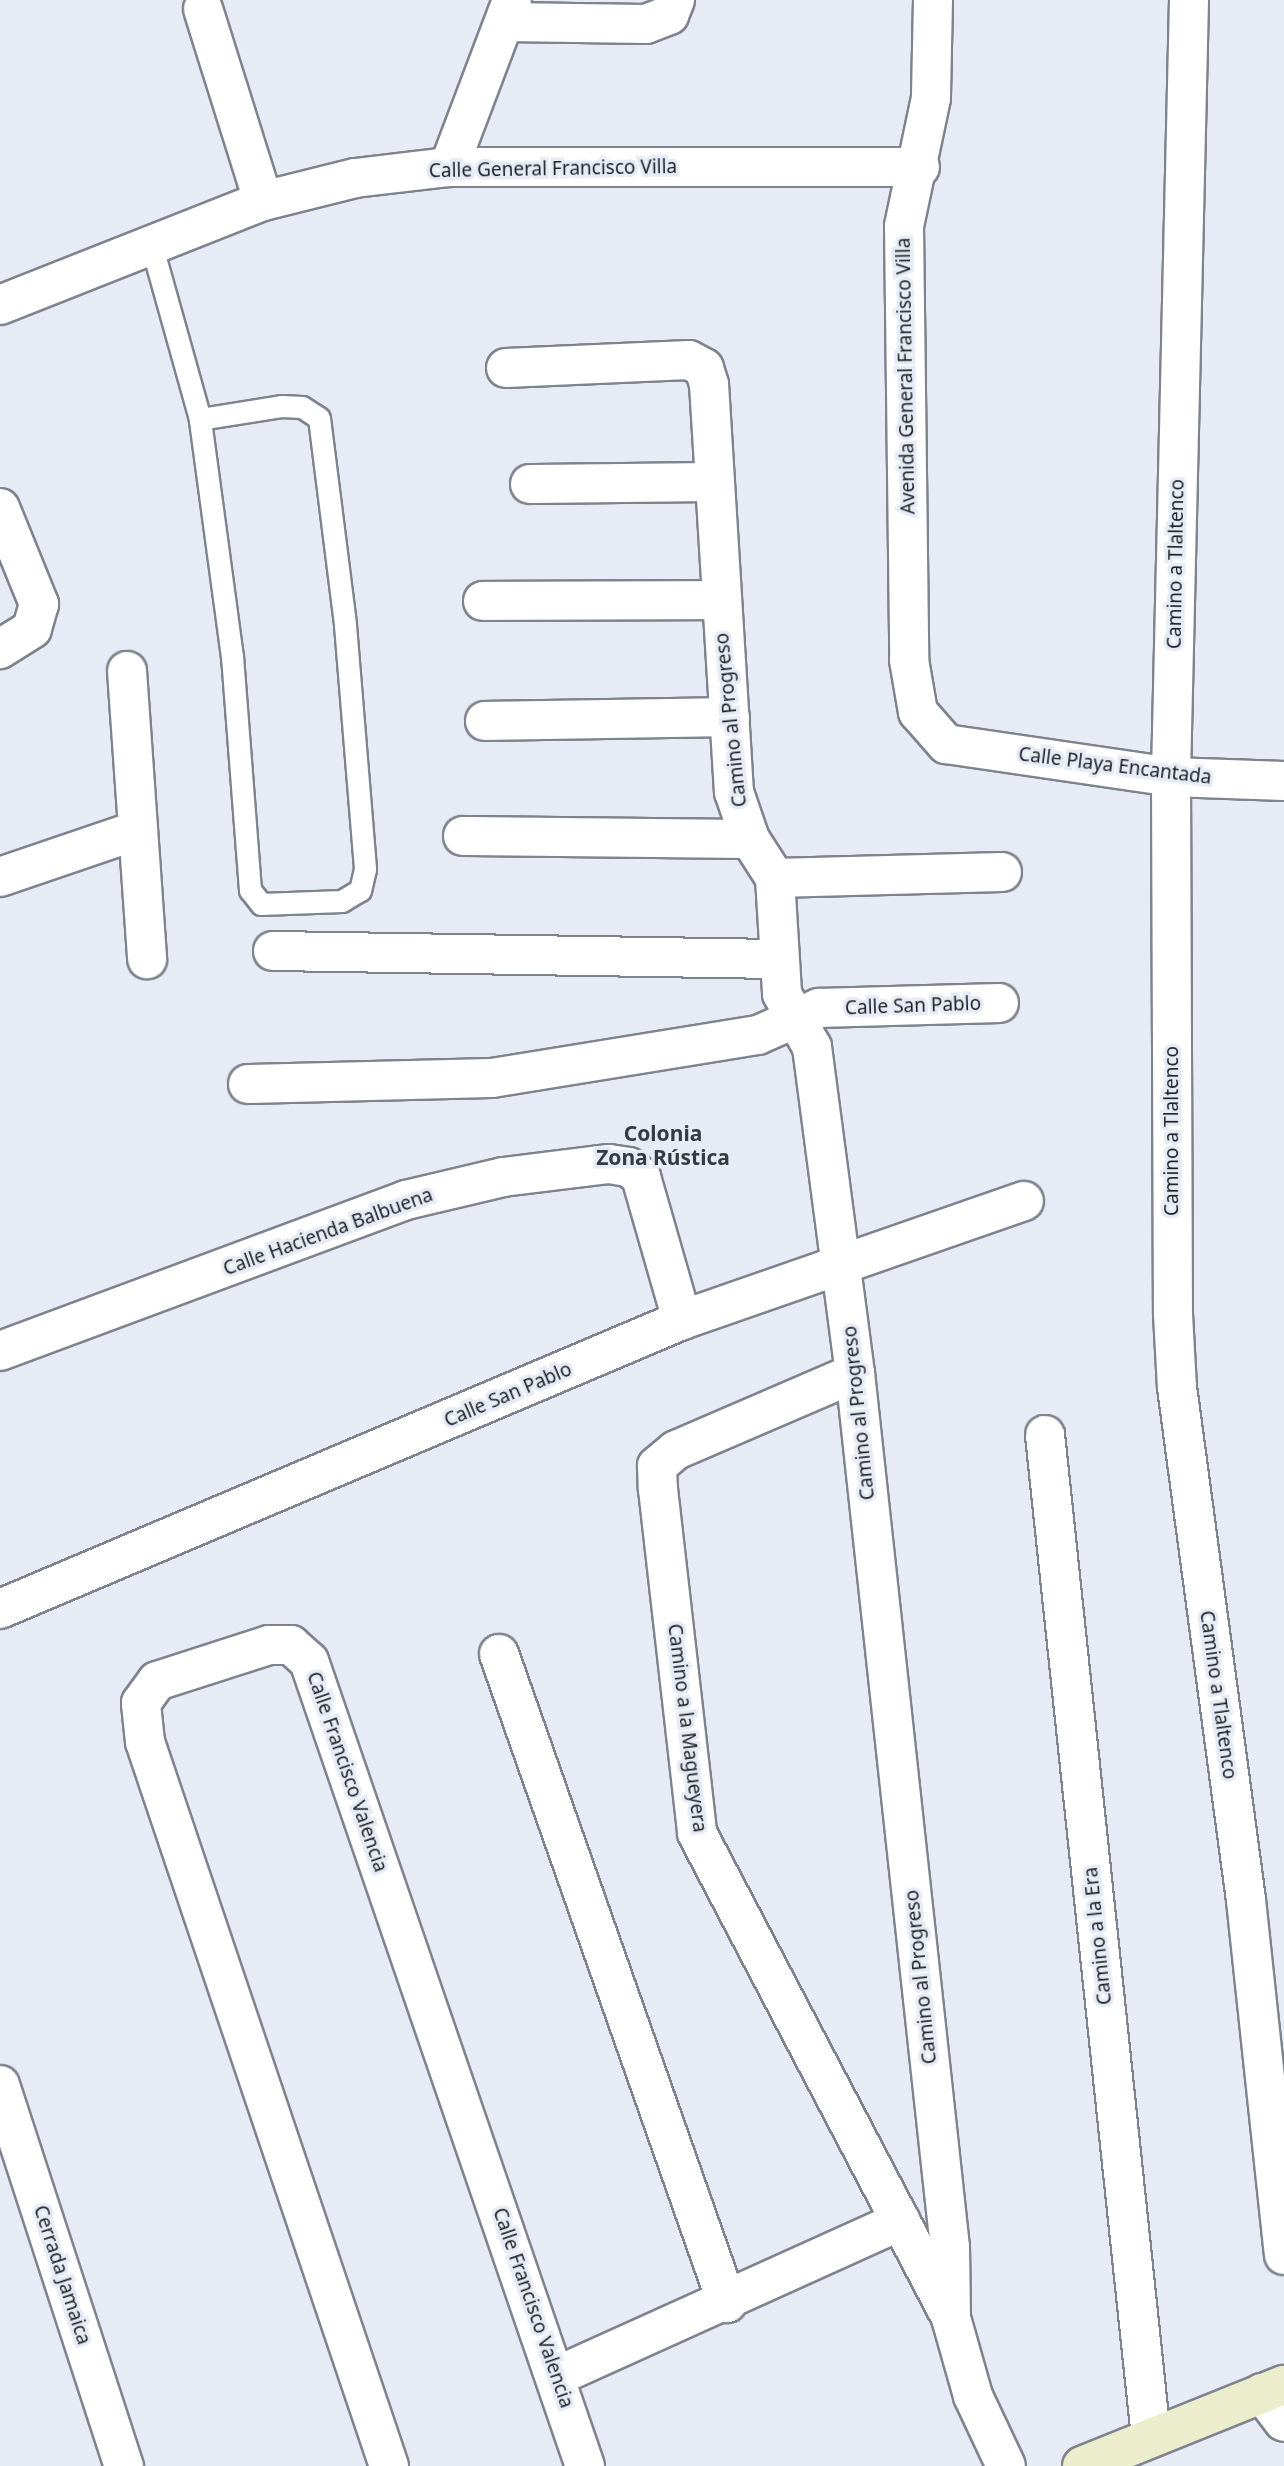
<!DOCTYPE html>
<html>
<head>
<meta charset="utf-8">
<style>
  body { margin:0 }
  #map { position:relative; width:1284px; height:2466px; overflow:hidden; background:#e6ebf6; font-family:"Noto Sans",sans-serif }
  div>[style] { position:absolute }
  .roads { filter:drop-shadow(2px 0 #7f838d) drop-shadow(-2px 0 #7f838d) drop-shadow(0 2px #7f838d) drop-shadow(0 -2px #7f838d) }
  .lane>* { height:21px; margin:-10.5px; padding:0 10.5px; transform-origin:10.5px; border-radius:10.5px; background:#fff }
  .street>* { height:38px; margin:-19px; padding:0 19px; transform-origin:19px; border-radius:19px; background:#fff }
  .secondary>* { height:38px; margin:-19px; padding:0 19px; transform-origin:19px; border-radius:19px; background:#ebedcd }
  span { translate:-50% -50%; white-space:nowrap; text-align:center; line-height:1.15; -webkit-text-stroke:7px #e6ebf6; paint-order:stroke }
  .street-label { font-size:19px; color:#1d1f23 }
  .neighbourhood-label { font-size:21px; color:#373a43; font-weight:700 }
</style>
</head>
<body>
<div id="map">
  <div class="roads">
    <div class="lane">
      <div style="left:152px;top:247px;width:179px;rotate:74.4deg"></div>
      <div style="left:200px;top:419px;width:82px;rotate:-9.1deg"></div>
      <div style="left:281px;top:406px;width:21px;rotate:3deg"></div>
      <div style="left:302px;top:407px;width:20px;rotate:33deg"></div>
      <div style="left:319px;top:418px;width:209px;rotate:82.8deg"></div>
      <div style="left:345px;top:625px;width:245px;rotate:85.3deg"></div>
      <div style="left:365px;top:869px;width:22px;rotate:103deg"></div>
      <div style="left:360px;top:890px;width:21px;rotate:149deg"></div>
      <div style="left:342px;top:901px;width:81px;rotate:177.9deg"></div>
      <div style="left:261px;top:904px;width:18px;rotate:-128deg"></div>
      <div style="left:250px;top:890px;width:234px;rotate:-94.4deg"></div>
      <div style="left:232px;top:657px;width:240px;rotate:-97.7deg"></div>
    </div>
    <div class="street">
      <div style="left:933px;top:0;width:98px;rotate:91.2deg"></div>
      <div style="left:931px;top:98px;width:131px;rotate:101.9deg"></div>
      <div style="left:904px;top:226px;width:434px;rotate:89.3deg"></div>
      <div style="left:909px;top:660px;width:53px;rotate:80.2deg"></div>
      <div style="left:918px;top:712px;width:43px;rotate:48.8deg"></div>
      <div style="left:946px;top:744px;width:227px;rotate:8.3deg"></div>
      <div style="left:1171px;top:777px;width:113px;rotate:2deg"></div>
      <div style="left:1189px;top:0;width:777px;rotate:91.33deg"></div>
      <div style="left:1171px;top:777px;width:537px;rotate:89.79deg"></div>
      <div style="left:1173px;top:1314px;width:73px;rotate:86.9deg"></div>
      <div style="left:1177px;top:1387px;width:518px;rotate:82.34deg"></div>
      <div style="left:1246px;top:1900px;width:357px;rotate:83.9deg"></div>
      <div style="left:203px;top:9px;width:201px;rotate:72.6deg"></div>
      <div style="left:506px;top:22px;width:140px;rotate:0.8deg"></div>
      <div style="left:646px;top:24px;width:25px;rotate:-21deg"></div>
      <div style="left:669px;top:15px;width:16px;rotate:-68deg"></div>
      <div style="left:449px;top:167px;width:178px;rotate:-69.3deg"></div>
      <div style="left:0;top:305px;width:283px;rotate:-21.6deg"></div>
      <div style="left:263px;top:201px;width:95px;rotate:-14deg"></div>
      <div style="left:355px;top:178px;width:95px;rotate:-6.7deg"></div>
      <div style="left:449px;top:167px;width:471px"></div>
      <div style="left:506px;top:368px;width:183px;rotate:-2.5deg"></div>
      <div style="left:689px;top:360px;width:17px;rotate:28deg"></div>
      <div style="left:704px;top:368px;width:17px;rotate:73deg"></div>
      <div style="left:709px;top:384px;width:409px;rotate:86.5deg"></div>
      <div style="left:734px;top:792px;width:50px;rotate:71.2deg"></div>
      <div style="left:750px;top:839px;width:46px;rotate:57.3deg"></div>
      <div style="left:775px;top:878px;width:116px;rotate:86.5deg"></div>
      <div style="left:782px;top:994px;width:61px;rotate:60.5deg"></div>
      <div style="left:812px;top:1047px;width:329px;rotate:82.5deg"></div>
      <div style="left:855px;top:1373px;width:879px;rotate:83.8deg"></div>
      <div style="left:950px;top:2247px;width:71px;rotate:89.2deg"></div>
      <div style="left:951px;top:2318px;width:81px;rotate:74.2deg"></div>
      <div style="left:973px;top:2396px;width:77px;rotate:64.8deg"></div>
      <div style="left:530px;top:484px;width:185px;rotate:-0.6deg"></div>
      <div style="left:0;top:508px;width:104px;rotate:67.9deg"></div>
      <div style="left:39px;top:604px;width:26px;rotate:106deg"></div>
      <div style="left:32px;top:629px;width:38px;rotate:148deg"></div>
      <div style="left:483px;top:601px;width:236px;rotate:-0.2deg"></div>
      <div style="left:127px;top:671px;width:289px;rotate:86deg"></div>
      <div style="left:485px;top:721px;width:245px;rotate:-0.9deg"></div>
      <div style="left:463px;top:836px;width:287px;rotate:0.6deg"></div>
      <div style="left:0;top:877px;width:143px;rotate:-18.8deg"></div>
      <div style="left:775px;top:878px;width:227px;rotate:-1.5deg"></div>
      <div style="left:273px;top:951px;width:505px;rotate:0.91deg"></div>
      <div style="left:248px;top:1084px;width:244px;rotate:-1.4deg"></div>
      <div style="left:492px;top:1078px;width:269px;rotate:-9.2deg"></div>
      <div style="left:758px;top:1035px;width:67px;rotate:-23.9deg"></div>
      <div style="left:819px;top:1008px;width:180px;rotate:-1.6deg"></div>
      <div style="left:0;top:1351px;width:433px;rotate:-20.4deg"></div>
      <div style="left:406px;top:1200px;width:100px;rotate:-13.3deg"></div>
      <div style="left:503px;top:1177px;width:107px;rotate:-7deg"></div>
      <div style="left:609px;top:1164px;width:20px;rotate:9deg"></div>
      <div style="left:629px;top:1167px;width:16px;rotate:40deg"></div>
      <div style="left:641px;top:1177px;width:149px;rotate:74deg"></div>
      <div style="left:855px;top:1373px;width:195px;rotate:156.7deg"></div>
      <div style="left:676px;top:1450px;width:25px;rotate:140deg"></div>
      <div style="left:657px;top:1466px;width:23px;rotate:88deg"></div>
      <div style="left:658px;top:1489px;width:346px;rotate:83.5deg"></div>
      <div style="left:697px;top:1833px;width:539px;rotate:62.34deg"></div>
      <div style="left:1045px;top:1435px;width:1007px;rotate:83.96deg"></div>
      <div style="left:0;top:1609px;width:741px;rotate:-22.96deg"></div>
      <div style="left:682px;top:1320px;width:362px;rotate:-19.2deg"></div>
      <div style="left:499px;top:1654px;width:688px;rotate:70.64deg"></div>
      <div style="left:0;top:2085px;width:401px;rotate:72deg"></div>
      <div style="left:557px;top:2376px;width:377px;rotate:-24.3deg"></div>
      <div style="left:1262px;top:2393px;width:36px;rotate:53deg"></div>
      <div style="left:389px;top:2466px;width:764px;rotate:-108.62deg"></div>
      <div style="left:145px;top:1742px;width:39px;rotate:-96deg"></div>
      <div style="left:141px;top:1703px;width:27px;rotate:-54deg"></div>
      <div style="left:157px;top:1681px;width:118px;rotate:-17.8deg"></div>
      <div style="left:269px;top:1645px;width:22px"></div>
      <div style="left:291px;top:1645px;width:24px;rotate:42deg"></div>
      <div style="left:309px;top:1661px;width:851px;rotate:71.08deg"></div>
    </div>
    <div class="secondary">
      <div style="left:1082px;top:2466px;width:218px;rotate:-21.9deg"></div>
    </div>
  </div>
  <div class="street-label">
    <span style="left:553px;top:169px;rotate:-1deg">Calle General Francisco Villa</span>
    <span style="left:906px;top:376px;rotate:-91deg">Avenida General Francisco Villa</span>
    <span style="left:1176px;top:564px;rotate:-89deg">Camino a Tlaltenco</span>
    <span style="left:731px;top:720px;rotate:-96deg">Camino al Progreso</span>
    <span style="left:1115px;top:766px;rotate:7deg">Calle Playa Encantada</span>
    <span style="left:913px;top:1006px;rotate:-2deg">Calle San Pablo</span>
    <span style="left:1172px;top:1131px;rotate:-90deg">Camino a Tlaltenco</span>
    <span style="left:328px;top:1232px;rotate:-20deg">Calle Hacienda Balbuena</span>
    <span style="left:508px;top:1395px;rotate:-23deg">Calle San Pablo</span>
    <span style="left:859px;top:1413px;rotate:-96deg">Camino al Progreso</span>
    <span style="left:1218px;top:1695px;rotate:82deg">Camino a Tlaltenco</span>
    <span style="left:687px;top:1728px;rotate:83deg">Camino a la Magueyera</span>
    <span style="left:347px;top:1772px;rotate:71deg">Calle Francisco Valencia</span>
    <span style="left:1098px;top:1936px;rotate:-96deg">Camino a la Era</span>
    <span style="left:921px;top:1977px;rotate:-96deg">Camino al Progreso</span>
    <span style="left:62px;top:2275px;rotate:72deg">Cerrada Jamaica</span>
    <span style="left:533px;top:2308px;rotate:71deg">Calle Francisco Valencia</span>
  </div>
  <div class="neighbourhood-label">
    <span style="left:663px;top:1145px">Colonia<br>Zona Rústica</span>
  </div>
</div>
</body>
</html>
